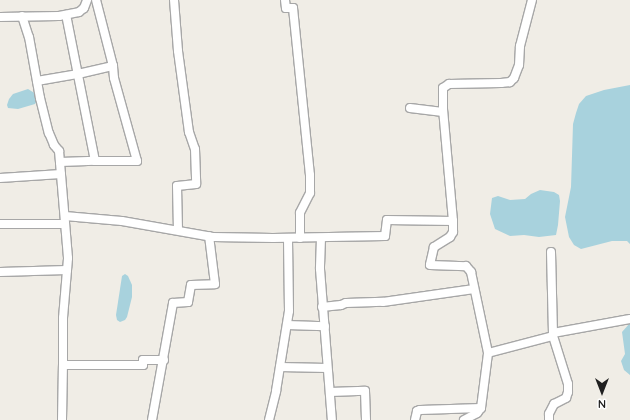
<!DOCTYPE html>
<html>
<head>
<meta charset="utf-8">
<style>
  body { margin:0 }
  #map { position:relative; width:630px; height:420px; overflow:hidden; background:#f0ede6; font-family:Quicksand,sans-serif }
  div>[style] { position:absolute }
  .water>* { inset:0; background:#a8d2dd }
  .roads { filter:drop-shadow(1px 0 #a7a7a7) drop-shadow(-1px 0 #a7a7a7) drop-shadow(0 1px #a7a7a7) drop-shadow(0 -1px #a7a7a7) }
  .minor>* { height:8px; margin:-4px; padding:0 4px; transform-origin:4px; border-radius:4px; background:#fff }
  span { translate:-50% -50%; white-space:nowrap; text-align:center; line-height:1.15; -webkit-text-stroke:3px #fff; paint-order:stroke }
  .north { position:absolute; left:582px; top:372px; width:40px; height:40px; -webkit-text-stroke:3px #fff; paint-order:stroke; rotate:180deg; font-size:11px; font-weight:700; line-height:16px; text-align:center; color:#202020 }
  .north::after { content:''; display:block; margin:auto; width:14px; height:18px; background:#202020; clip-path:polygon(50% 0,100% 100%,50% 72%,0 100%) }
</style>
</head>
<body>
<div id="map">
  <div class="water">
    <div style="clip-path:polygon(630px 85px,630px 244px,627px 241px,612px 241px,581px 249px,574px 245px,569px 237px,565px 217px,571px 187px,573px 124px,576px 113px,579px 104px,586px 96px,604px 90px)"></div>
    <div style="clip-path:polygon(28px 89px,36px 94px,37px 101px,35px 104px,18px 109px,8px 108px,7px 105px,9px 99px,13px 94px)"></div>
    <div style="clip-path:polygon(540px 190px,554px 192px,559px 195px,560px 201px,558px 225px,556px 235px,539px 237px,524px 235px,510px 236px,495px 229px,490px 214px,492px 198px,498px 196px,510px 200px,525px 199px,531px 194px)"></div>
    <div style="clip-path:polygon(125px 274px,128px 276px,132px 285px,132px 297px,127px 317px,125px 320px,120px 322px,117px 320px,116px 315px,122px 276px)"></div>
    <div style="clip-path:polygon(630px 323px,630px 375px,624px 370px,621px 361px,625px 354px,622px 332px)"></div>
  </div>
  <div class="roads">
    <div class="minor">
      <div style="left:174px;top:0;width:51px;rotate:85.5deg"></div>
      <div style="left:178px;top:51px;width:82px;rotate:82.3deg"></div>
      <div style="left:189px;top:132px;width:18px;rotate:71deg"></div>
      <div style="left:195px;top:149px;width:35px;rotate:88deg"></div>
      <div style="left:196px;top:184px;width:19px;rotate:174deg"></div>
      <div style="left:177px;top:186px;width:44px;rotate:88.7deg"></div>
      <div style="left:285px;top:0;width:8px;rotate:83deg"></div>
      <div style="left:286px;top:8px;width:7px"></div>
      <div style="left:293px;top:8px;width:168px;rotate:84.2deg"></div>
      <div style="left:310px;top:175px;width:18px;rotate:90deg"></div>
      <div style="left:310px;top:193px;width:22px;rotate:117deg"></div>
      <div style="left:300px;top:213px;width:25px;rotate:90deg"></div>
      <div style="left:532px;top:0;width:48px;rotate:104.6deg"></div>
      <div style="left:520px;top:46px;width:19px;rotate:93deg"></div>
      <div style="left:519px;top:65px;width:14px;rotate:111deg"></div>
      <div style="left:514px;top:78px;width:6px;rotate:135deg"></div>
      <div style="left:510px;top:82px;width:9px;rotate:174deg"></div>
      <div style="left:501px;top:83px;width:52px;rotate:178.9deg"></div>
      <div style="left:449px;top:84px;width:7px;rotate:146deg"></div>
      <div style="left:443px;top:88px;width:21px;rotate:90deg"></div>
      <div style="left:443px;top:109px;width:112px;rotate:84.9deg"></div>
      <div style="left:453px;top:221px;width:11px;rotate:90deg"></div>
      <div style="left:453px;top:232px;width:6px;rotate:121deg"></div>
      <div style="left:450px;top:237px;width:19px;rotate:148deg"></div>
      <div style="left:434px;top:247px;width:18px;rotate:103deg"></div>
      <div style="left:430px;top:265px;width:36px;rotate:2deg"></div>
      <div style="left:466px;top:266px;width:8px;rotate:50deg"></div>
      <div style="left:471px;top:272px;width:83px;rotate:78.1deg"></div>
      <div style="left:488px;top:353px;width:67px;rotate:-14.7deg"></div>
      <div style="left:553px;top:336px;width:50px;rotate:72.6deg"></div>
      <div style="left:568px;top:384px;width:8px;rotate:90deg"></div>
      <div style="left:568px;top:392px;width:6px;rotate:108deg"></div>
      <div style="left:566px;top:398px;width:13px;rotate:153deg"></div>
      <div style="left:554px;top:404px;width:11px;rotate:117deg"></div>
      <div style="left:549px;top:414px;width:6px;rotate:90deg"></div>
      <div style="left:22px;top:16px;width:22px;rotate:72deg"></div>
      <div style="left:29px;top:37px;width:62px;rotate:79.8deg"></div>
      <div style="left:40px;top:98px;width:36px;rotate:76deg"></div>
      <div style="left:49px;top:133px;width:13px;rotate:67deg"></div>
      <div style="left:54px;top:145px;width:8px;rotate:50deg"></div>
      <div style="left:59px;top:151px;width:11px;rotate:85deg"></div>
      <div style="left:0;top:17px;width:59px;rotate:-1deg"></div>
      <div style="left:59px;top:16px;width:20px;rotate:-11deg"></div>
      <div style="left:79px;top:12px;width:6px;rotate:-39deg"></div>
      <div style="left:84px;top:8px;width:9px;rotate:-69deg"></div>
      <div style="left:37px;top:81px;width:42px;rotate:-9.7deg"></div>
      <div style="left:78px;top:74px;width:36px;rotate:-13deg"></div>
      <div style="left:410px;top:108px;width:33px;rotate:7deg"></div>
      <div style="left:95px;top:161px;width:42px"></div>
      <div style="left:137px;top:161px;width:86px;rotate:-105.5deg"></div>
      <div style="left:114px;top:78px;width:12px;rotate:-95deg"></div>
      <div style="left:113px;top:66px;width:68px;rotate:-104.4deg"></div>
      <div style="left:0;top:178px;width:61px;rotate:-3.8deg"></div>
      <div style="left:65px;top:216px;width:57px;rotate:5deg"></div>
      <div style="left:122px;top:221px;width:92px;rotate:10deg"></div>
      <div style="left:213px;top:237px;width:60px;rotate:1deg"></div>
      <div style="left:273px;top:238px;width:112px;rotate:-1deg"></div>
      <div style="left:385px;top:236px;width:16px;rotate:-83deg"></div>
      <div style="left:387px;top:220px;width:66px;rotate:0.9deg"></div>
      <div style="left:0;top:224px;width:65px"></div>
      <div style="left:321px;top:238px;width:31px;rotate:92deg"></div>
      <div style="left:320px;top:269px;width:151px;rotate:85.5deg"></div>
      <div style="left:551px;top:252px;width:84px;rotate:88.6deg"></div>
      <div style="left:0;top:272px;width:67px;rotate:-1.7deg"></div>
      <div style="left:322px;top:307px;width:19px;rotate:-6deg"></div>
      <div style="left:341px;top:305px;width:5px;rotate:-22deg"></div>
      <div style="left:346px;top:303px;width:37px;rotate:-2deg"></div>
      <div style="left:383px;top:302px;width:92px;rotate:-8.1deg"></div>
      <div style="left:287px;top:325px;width:38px;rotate:2deg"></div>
      <div style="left:553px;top:333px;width:78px;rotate:-10.3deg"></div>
      <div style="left:63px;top:365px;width:47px;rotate:-90deg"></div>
      <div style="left:63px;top:318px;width:60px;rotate:-85.2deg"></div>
      <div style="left:68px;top:258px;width:96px;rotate:-94.8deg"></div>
      <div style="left:60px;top:162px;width:35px;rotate:-2deg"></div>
      <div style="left:95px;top:161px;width:149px;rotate:-101.2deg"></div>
      <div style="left:280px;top:367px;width:47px;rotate:1.2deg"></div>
      <div style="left:330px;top:392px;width:35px;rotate:-2deg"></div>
      <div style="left:365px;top:391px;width:29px;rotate:88deg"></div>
      <div style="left:62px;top:420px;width:55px;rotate:-89deg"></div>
      <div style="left:63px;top:365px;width:80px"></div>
      <div style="left:143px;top:365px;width:5px;rotate:-90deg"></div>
      <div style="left:143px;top:360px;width:21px"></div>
      <div style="left:152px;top:420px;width:119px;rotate:-79.8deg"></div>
      <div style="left:173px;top:303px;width:15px;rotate:-4deg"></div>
      <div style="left:188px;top:302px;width:17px;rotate:-80deg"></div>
      <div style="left:191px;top:285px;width:24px;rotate:-2deg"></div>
      <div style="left:215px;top:284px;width:48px;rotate:-97.1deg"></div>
      <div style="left:269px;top:420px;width:30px;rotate:-76deg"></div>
      <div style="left:276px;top:391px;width:81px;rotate:-80.8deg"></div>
      <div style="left:289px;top:311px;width:73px;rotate:-90.8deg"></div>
      <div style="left:415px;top:420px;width:9px;rotate:-77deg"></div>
      <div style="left:417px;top:411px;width:3px;rotate:-18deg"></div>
      <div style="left:420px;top:410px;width:61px;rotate:-1.9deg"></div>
      <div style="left:464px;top:420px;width:15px;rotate:-28deg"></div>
      <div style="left:477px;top:413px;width:6px;rotate:-51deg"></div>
      <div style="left:481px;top:408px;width:55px;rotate:-82.7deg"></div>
    </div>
  </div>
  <div class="north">N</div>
</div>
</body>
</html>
